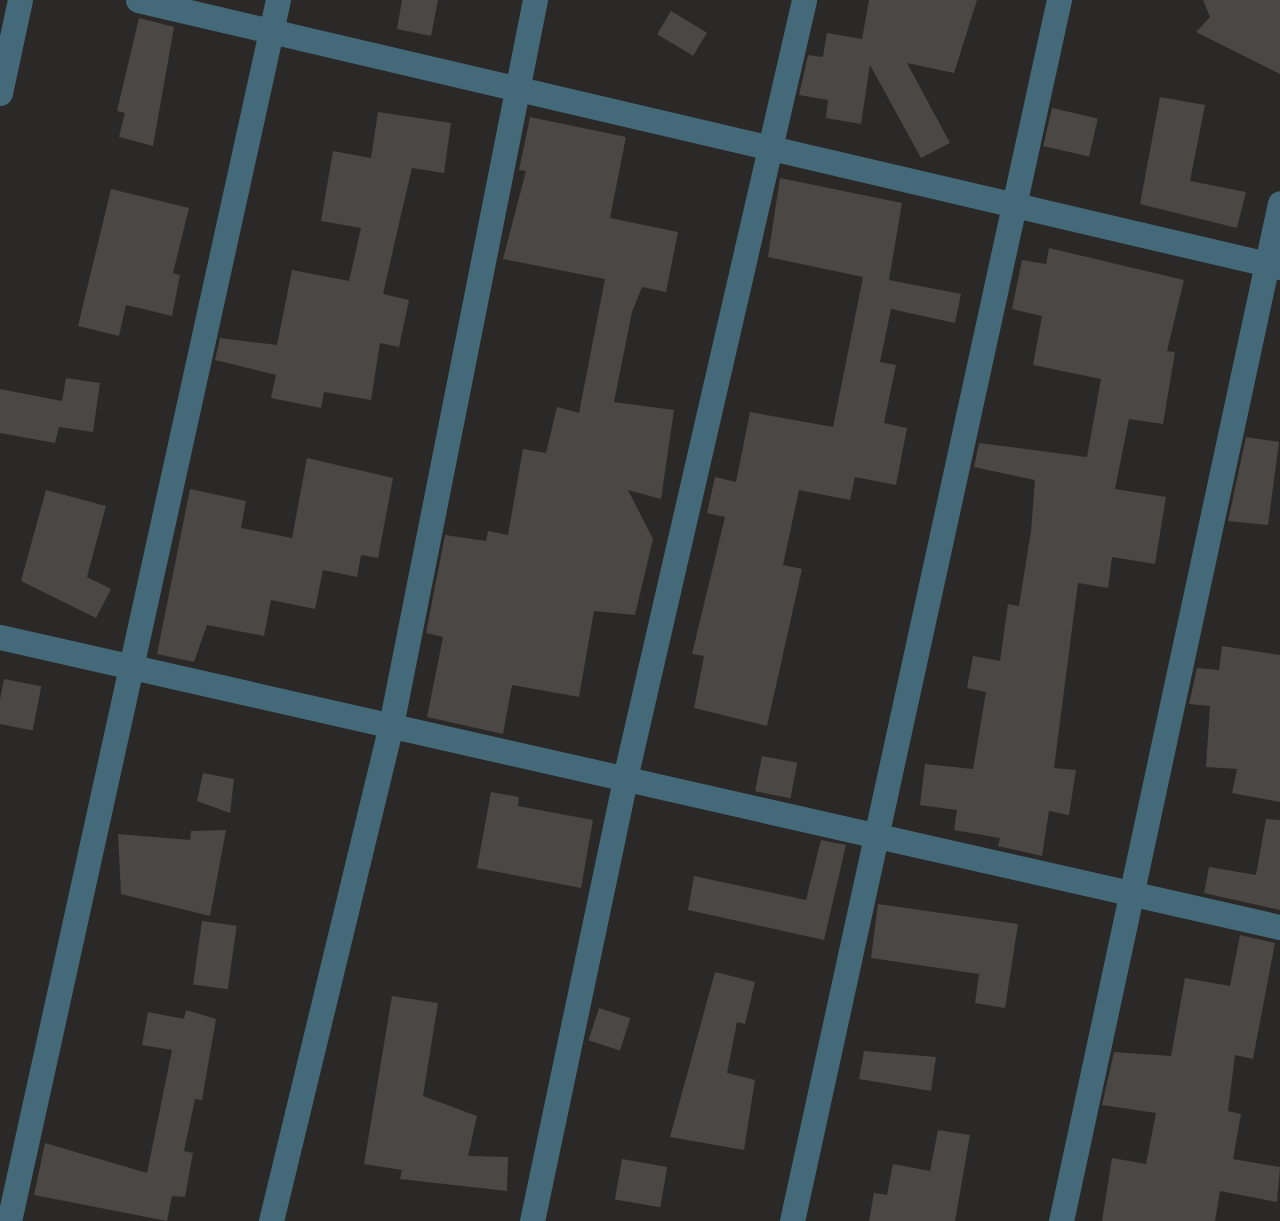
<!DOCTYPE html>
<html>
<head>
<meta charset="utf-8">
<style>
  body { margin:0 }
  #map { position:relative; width:1280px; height:1221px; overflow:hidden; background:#2b2927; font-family:Cabin,sans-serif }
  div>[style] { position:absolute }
  .building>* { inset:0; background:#4a4745; transform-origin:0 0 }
  .minor>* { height:25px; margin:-12.5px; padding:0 12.5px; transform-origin:12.5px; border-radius:12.5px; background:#446a7a }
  span { translate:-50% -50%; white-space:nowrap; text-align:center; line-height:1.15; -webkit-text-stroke:8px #2b2927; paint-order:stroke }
</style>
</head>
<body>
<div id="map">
  <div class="building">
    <div style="clip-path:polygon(402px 0,438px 0,431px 36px,397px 29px)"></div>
    <div style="clip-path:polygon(869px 0,977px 0,954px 73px,907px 63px,950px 143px,921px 158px,870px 65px,861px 124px,826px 118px,828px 100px,799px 95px,808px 55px,823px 57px,827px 33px,862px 39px)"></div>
    <div style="clip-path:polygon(1203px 0,1280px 0,1280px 74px,1196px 32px,1210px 17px)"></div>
    <div style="left:671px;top:11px;width:42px;height:27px;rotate:31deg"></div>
    <div style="clip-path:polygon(139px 18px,174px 27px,153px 146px,119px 137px,125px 113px,117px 111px)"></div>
    <div style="clip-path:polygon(1160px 97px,1205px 105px,1190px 181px,1246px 192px,1237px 228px,1140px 204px)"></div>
    <div style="left:1052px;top:108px;width:47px;height:39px;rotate:13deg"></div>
    <div style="clip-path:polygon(378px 112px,451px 123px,444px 173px,412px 168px,400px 219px,383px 294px,409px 300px,399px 347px,380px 343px,371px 400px,324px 392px,321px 408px,271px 398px,276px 375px,215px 360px,220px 338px,277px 345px,292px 270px,349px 281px,361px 228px,321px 221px,333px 151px,371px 158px)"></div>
    <div style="clip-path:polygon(530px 117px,626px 137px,610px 218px,678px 232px,666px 292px,642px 287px,632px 312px,614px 402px,674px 410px,661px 499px,628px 490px,653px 539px,635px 615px,594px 611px,579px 697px,512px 685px,503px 734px,427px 717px,443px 637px,426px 633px,445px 535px,486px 541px,488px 531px,508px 535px,523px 449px,546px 453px,557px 407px,579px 413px,605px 279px,503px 259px,526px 171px,519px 170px)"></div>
    <div style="clip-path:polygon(780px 178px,902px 203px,889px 280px,961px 294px,955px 323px,891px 309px,880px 362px,896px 365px,884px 423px,907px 428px,896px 485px,855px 477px,850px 500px,799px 490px,783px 565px,802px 569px,767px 726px,694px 708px,704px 656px,692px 654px,725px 517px,707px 513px,715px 477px,736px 482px,750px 412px,833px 427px,863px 277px,768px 257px)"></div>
    <div style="clip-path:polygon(111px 189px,189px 208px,173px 273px,180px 275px,172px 316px,126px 305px,119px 336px,78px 326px)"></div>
    <div style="clip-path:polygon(1049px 248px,1184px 280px,1167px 351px,1175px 352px,1163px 424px,1129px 419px,1115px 489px,1166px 497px,1155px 564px,1112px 557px,1108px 588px,1078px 583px,1054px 768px,1076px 770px,1069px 815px,1049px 811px,1042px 856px,998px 846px,1000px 838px,954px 830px,957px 810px,920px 805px,925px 764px,973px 769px,986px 692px,967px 688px,973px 656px,1000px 661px,1008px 604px,1019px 606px,1031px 531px,1035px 480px,974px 467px,979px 443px,1087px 457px,1101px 379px,1033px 365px,1042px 316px,1012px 309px,1022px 260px,1046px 264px)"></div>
    <div style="clip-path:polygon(66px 378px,100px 383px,93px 432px,59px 427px,55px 443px,0 433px,0 389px,62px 401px)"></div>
    <div style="clip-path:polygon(1246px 437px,1279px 442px,1268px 525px,1228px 521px)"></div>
    <div style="clip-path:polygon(307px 458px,393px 478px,378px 558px,361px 555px,357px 577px,323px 570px,315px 609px,271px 600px,264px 636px,207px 625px,194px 662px,157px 654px,190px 489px,246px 501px,241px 528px,292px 538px)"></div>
    <div style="clip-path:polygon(46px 490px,106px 506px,87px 577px,111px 589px,96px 618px,21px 581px)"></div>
    <div style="clip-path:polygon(1222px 646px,1280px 655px,1280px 802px,1232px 793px,1237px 769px,1206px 767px,1210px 706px,1189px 704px,1197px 668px,1219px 670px)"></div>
    <div style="left:4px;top:679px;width:38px;height:45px;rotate:11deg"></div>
    <div style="left:762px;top:756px;width:36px;height:36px;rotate:11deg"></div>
    <div style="clip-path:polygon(203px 773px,234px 779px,230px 813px,197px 801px)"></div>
    <div style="clip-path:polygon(491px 792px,519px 797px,518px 806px,593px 820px,581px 888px,477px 868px)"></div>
    <div style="clip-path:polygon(1266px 819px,1280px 820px,1280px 910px,1204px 893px,1209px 867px,1256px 875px)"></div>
    <div style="clip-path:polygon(226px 830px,210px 916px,121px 894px,118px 834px,190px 840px,191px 831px)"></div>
    <div style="clip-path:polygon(821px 840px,846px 845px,824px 940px,688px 910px,694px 876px,806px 900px)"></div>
    <div style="clip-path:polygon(878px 904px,1018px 924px,1005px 1008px,975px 1003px,979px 974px,871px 958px)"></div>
    <div style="left:202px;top:921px;width:35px;height:64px;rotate:8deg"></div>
    <div style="clip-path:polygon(1240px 935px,1275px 943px,1253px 1059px,1235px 1055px,1228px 1111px,1241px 1114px,1233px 1159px,1280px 1167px,1277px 1202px,1220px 1191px,1215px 1221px,1102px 1221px,1112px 1158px,1146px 1164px,1156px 1113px,1102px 1105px,1114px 1052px,1171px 1056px,1185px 978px,1230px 986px)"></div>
    <div style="clip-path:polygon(715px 972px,755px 982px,745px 1024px,737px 1022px,727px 1073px,755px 1080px,744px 1150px,670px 1137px)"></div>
    <div style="clip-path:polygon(392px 996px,438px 1003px,423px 1096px,477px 1116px,468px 1156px,508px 1157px,507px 1191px,400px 1179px,402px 1170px,364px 1164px)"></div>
    <div style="left:599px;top:1008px;width:33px;height:34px;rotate:18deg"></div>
    <div style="clip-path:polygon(186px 1010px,216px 1019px,202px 1100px,195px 1099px,184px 1151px,193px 1153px,185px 1197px,172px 1196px,167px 1221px,34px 1195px,45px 1143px,147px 1173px,172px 1050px,142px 1045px,148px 1012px,184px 1019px)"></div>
    <div style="clip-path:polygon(864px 1051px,936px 1057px,931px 1091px,859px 1079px)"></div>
    <div style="clip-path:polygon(938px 1130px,970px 1135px,955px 1221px,869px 1221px,874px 1193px,887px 1195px,893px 1164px,930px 1171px)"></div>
    <div style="left:622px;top:1159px;width:46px;height:41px;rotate:10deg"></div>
  </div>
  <div class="minor">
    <div style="left:138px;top:0;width:1173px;rotate:13.16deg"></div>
    <div style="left:0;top:93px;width:95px;rotate:-77.9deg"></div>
    <div style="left:0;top:637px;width:1312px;rotate:12.77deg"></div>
    <div style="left:9px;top:1221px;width:1250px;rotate:-77.58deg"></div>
    <div style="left:271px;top:1221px;width:510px;rotate:-76.4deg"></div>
    <div style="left:391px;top:725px;width:739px;rotate:-78.77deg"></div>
    <div style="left:532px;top:1221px;width:453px;rotate:-78.1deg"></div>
    <div style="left:625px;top:778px;width:798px;rotate:-77.04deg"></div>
    <div style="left:792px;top:1221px;width:1250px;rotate:-77.67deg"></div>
    <div style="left:1061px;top:1221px;width:1041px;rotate:-77.86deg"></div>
  </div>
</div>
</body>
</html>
